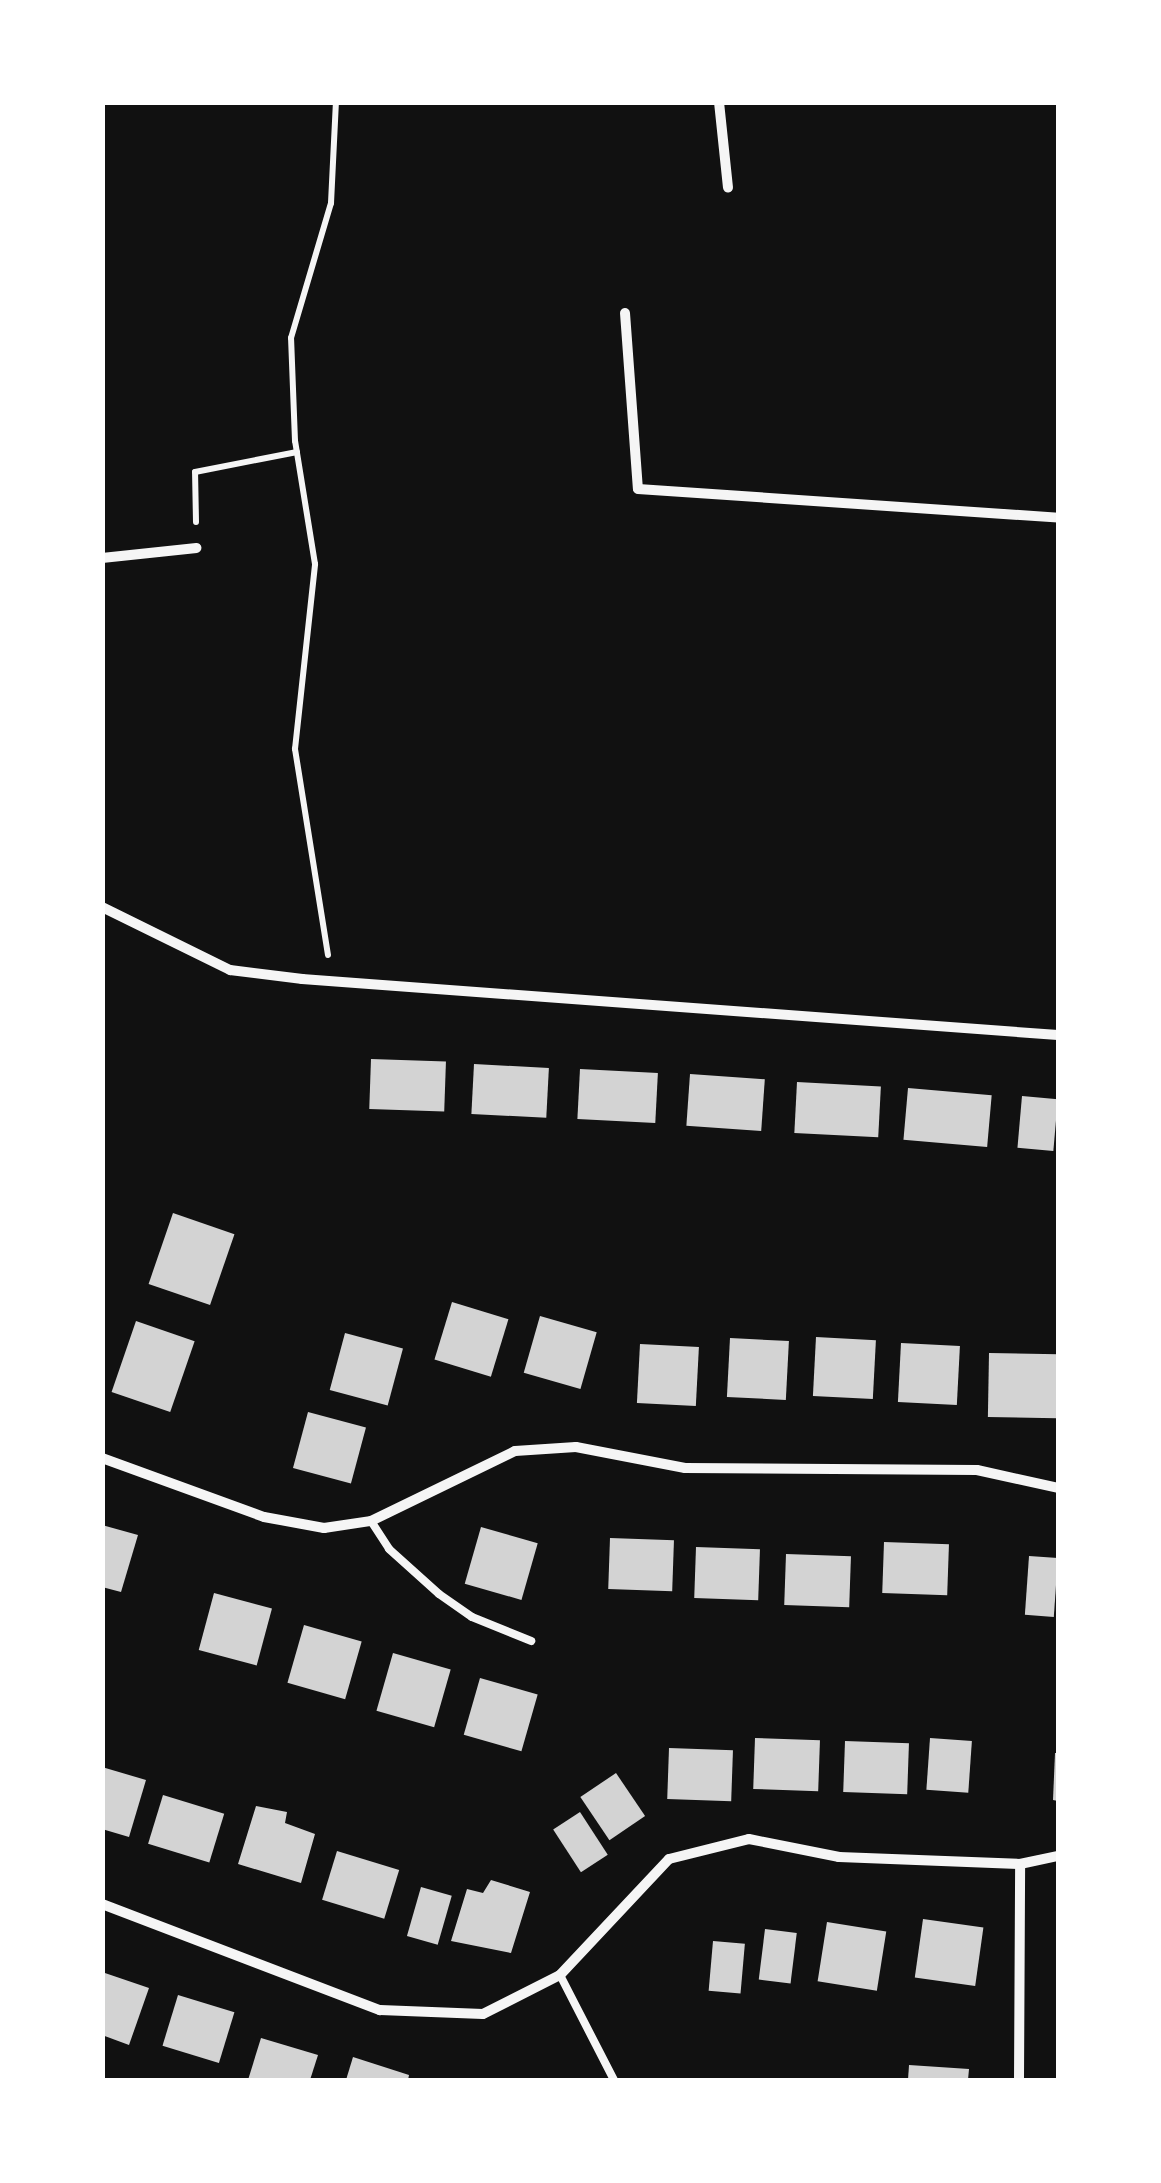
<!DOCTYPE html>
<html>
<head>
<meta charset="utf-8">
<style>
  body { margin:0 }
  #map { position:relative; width:1161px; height:2183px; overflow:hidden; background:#111; font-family:"Nunito Sans",sans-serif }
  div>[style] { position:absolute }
  .building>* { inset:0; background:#d3d3d3; transform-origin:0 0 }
  .path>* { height:6px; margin:-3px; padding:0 3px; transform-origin:3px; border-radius:3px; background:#f5f5f5 }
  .service>* { height:8px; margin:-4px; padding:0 4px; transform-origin:4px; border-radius:4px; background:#f5f5f5 }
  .minor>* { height:10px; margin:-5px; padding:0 5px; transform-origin:5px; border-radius:5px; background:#f5f5f5 }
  span { translate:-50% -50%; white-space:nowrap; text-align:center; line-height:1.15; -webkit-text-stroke:9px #fff; paint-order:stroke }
  .frame { position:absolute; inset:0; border:105px solid #fff; pointer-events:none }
</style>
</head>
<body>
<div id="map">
  <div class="building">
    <div style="left:371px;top:1059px;width:75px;height:50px;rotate:2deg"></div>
    <div style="left:474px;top:1064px;width:75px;height:50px;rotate:3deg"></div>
    <div style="left:580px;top:1069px;width:78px;height:50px;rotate:3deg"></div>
    <div style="left:690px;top:1074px;width:75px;height:52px;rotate:4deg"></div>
    <div style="left:797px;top:1082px;width:84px;height:51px;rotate:3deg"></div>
    <div style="left:908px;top:1088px;width:84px;height:52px;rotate:5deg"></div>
    <div style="left:1022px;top:1096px;width:36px;height:52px;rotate:5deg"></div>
    <div style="left:173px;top:1213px;width:65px;height:75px;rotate:19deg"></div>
    <div style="left:452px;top:1302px;width:59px;height:60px;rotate:17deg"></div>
    <div style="left:540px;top:1316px;width:59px;height:59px;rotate:16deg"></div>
    <div style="left:136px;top:1321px;width:62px;height:75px;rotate:19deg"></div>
    <div style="left:345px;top:1333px;width:60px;height:59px;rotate:15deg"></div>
    <div style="left:816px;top:1337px;width:60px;height:59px;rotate:3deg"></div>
    <div style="left:730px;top:1338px;width:59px;height:59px;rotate:3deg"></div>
    <div style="left:901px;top:1343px;width:59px;height:59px;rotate:3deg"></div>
    <div style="left:640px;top:1344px;width:59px;height:59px;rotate:3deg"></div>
    <div style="left:989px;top:1353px;width:69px;height:64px;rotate:1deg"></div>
    <div style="left:308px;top:1412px;width:60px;height:58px;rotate:15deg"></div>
    <div style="clip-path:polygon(102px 1525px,138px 1535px,121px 1592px,102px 1587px)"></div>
    <div style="left:481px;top:1527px;width:59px;height:59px;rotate:16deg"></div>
    <div style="left:610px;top:1538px;width:64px;height:51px;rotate:2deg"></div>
    <div style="left:884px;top:1542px;width:65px;height:51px;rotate:2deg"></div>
    <div style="left:696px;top:1547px;width:64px;height:51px;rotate:2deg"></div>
    <div style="left:786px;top:1554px;width:65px;height:51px;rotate:2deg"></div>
    <div style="left:1029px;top:1556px;width:29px;height:59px;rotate:4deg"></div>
    <div style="left:214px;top:1593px;width:60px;height:59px;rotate:15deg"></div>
    <div style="left:304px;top:1625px;width:60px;height:60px;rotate:16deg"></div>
    <div style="left:393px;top:1653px;width:60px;height:60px;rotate:16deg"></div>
    <div style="left:480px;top:1678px;width:60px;height:59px;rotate:16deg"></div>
    <div style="left:755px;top:1738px;width:65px;height:51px;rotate:2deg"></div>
    <div style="left:930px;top:1738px;width:42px;height:52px;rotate:4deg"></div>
    <div style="left:845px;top:1741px;width:64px;height:51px;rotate:2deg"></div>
    <div style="left:669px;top:1748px;width:64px;height:51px;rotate:2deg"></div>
    <div style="clip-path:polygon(1055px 1753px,1058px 1753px,1058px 1801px,1053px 1800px)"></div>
    <div style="clip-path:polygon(102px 1767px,146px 1780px,129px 1837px,102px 1829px)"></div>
    <div style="left:616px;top:1773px;width:52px;height:43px;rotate:56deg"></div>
    <div style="left:163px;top:1795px;width:64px;height:51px;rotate:17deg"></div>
    <div style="clip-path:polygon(256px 1806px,287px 1812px,285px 1823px,315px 1834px,301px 1883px,238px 1864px)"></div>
    <div style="left:580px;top:1812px;width:51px;height:32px;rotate:57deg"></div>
    <div style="left:337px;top:1851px;width:65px;height:51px;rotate:17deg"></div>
    <div style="clip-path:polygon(491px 1880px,530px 1892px,511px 1953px,451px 1941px,467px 1889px,483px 1893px)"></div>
    <div style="left:421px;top:1887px;width:32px;height:51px;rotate:16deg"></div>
    <div style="left:923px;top:1919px;width:61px;height:59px;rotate:8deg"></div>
    <div style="left:827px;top:1922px;width:60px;height:60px;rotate:9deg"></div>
    <div style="left:765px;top:1929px;width:32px;height:51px;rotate:7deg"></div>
    <div style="left:713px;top:1941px;width:32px;height:50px;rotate:5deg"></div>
    <div style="clip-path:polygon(102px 1972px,149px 1988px,129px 2045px,102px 2035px)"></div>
    <div style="left:178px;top:1995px;width:59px;height:53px;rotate:17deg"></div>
    <div style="clip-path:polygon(261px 2038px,318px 2055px,310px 2080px,248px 2080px)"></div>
    <div style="clip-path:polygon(353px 2057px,409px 2075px,408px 2080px,346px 2080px)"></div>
    <div style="clip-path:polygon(909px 2065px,969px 2069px,968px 2080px,908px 2080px)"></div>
  </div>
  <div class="path">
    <div style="left:196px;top:522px;width:50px;rotate:-91.1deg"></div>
    <div style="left:195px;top:472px;width:104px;rotate:-11.1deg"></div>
    <div style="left:328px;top:955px;width:209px;rotate:-99.1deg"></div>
    <div style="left:295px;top:749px;width:186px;rotate:-83.8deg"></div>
    <div style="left:315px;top:564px;width:125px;rotate:-99.2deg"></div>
    <div style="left:295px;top:441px;width:103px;rotate:-92.2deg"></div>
    <div style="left:291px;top:338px;width:141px;rotate:-73.5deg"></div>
    <div style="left:331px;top:203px;width:101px;rotate:-87.2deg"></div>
  </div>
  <div class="service">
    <div style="left:371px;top:1521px;width:33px;rotate:57deg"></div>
    <div style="left:389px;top:1549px;width:67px;rotate:42deg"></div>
    <div style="left:439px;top:1594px;width:40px;rotate:34.9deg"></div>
    <div style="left:472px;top:1617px;width:64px;rotate:22.1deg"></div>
    <div style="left:560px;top:1975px;width:118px;rotate:62.8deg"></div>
  </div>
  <div class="minor">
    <div style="left:719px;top:102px;width:86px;rotate:84deg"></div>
    <div style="left:625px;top:313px;width:176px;rotate:85.8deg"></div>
    <div style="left:638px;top:489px;width:421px;rotate:3.9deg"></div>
    <div style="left:102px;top:558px;width:95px;rotate:-6.1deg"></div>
    <div style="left:102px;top:907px;width:143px;rotate:26.2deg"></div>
    <div style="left:230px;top:970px;width:73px;rotate:7.1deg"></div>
    <div style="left:302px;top:979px;width:758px;rotate:4.24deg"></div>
    <div style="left:102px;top:1458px;width:172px;rotate:20deg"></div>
    <div style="left:264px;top:1517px;width:61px;rotate:10.4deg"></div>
    <div style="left:324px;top:1528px;width:48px;rotate:-8.5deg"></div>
    <div style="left:371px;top:1521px;width:160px;rotate:-25.9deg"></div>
    <div style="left:515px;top:1451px;width:61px;rotate:-3.8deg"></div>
    <div style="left:576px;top:1447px;width:111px;rotate:10.9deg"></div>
    <div style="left:685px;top:1468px;width:292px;rotate:0.4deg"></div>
    <div style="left:977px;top:1470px;width:83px;rotate:12.5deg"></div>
    <div style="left:102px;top:1904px;width:298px;rotate:20.9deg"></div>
    <div style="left:380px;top:2010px;width:103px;rotate:2.2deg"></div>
    <div style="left:483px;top:2014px;width:86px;rotate:-26.9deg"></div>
    <div style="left:560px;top:1975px;width:159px;rotate:-46.8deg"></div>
    <div style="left:669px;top:1859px;width:82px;rotate:-14deg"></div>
    <div style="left:749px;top:1839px;width:92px;rotate:11.3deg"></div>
    <div style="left:839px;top:1857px;width:181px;rotate:2.2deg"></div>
    <div style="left:1020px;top:1864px;width:39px;rotate:-12deg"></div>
    <div style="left:1019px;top:2080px;width:216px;rotate:-89.7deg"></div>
  </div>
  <div class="frame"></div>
</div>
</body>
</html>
